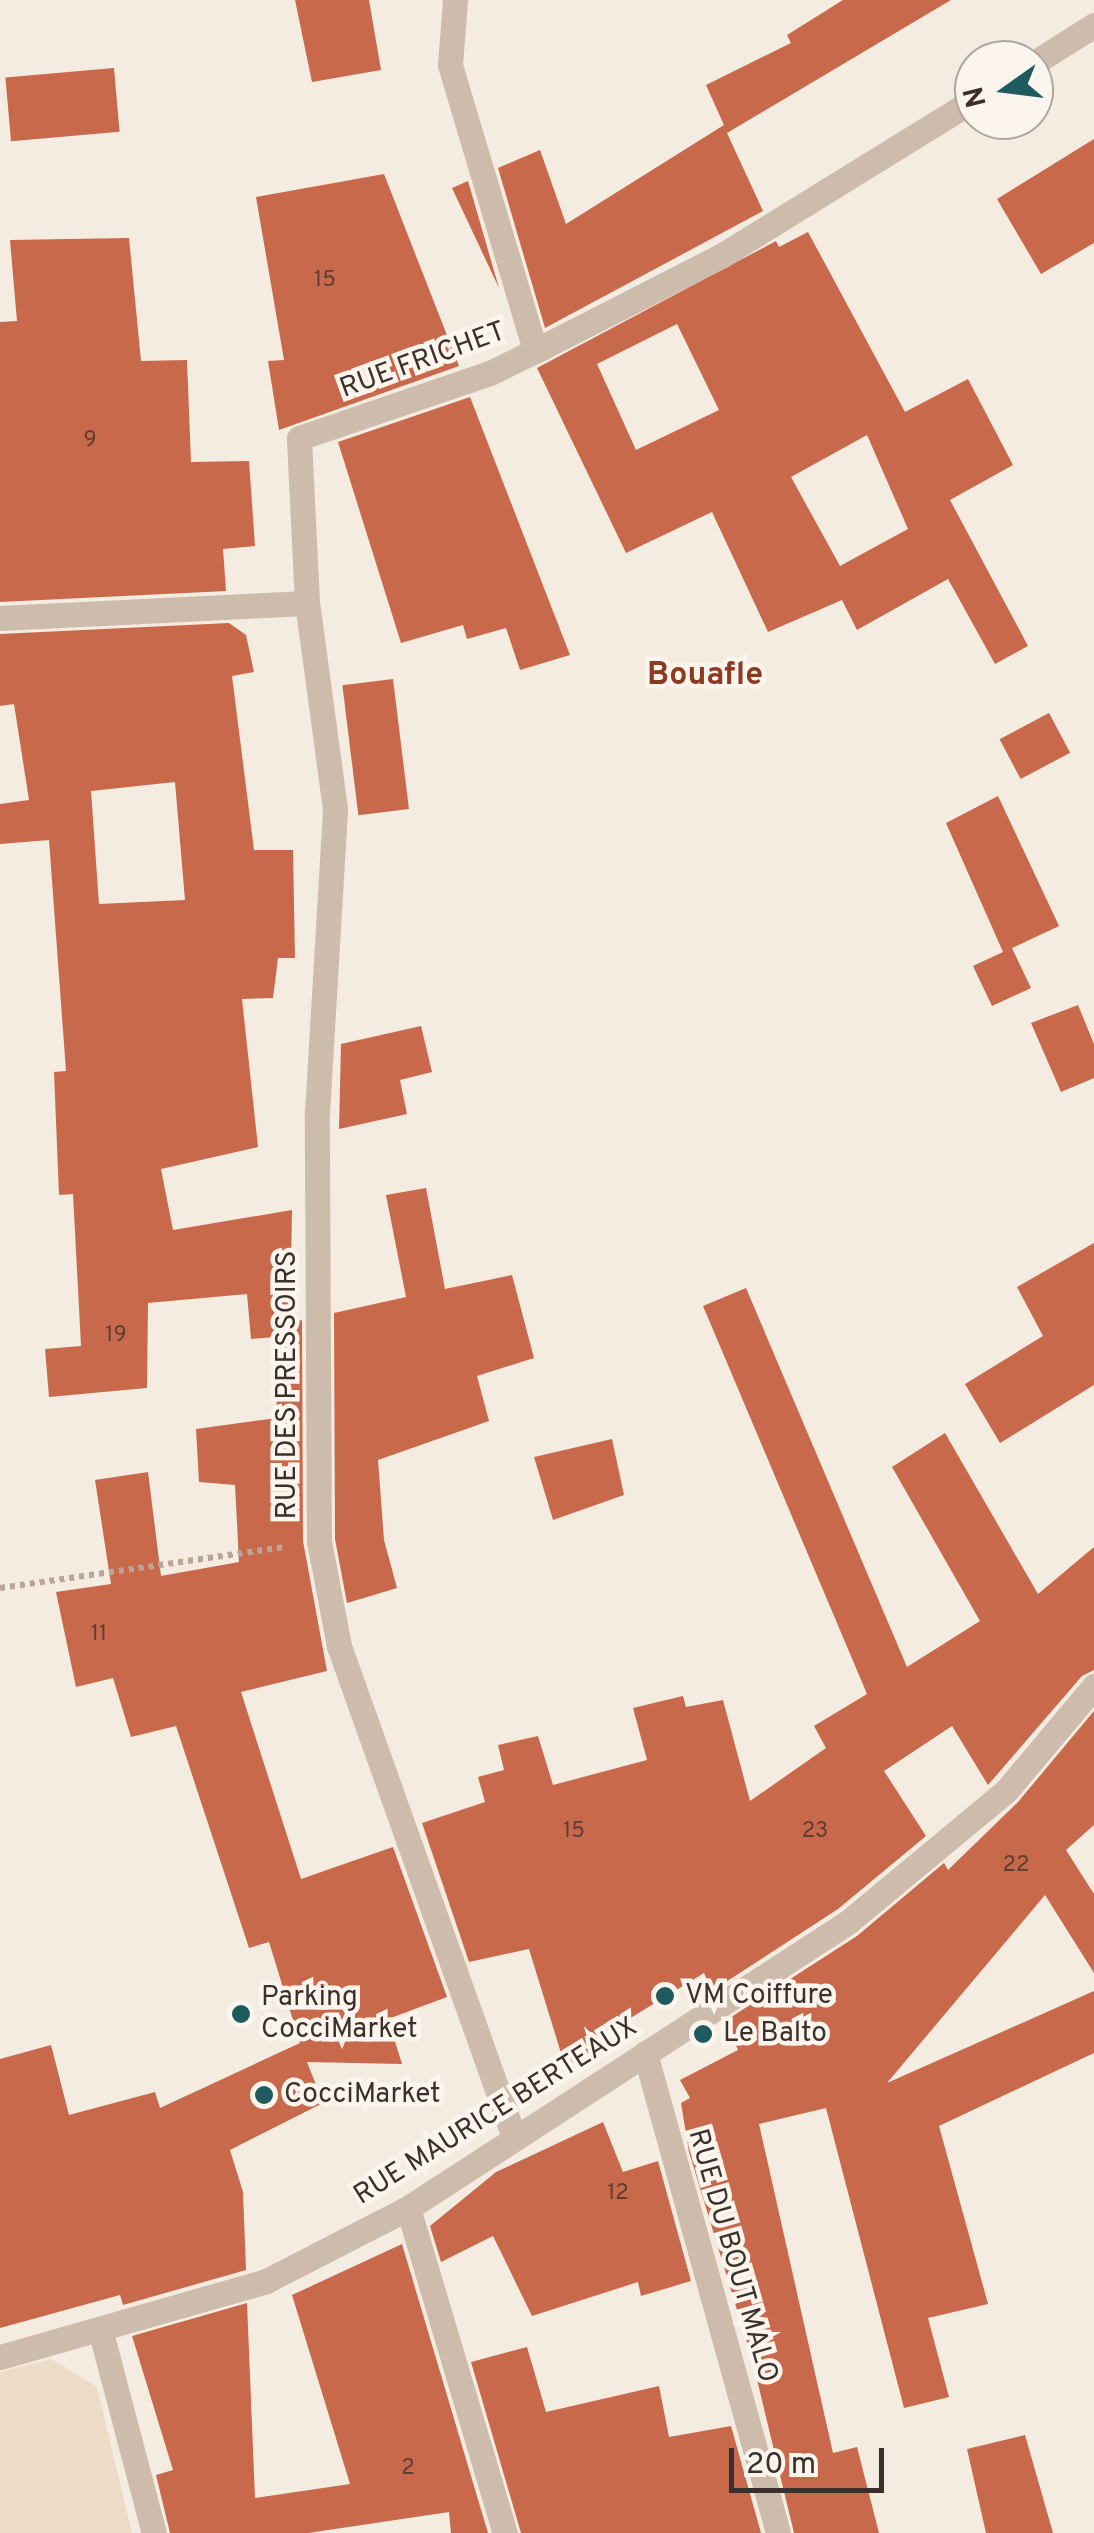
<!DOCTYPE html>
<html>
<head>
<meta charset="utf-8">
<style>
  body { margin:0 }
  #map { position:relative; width:1094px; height:2533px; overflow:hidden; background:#f4ebe1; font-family:Overpass,sans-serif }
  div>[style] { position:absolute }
  .plaza>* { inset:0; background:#ecdcc8 }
  .building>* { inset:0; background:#c8694b; transform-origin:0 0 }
  .path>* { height:6px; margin-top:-3px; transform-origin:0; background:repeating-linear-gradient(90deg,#b9a596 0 5px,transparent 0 10px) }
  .minor>* { height:25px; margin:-12.5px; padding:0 12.5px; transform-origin:12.5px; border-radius:12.5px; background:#cdbbac }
  .dots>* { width:28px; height:28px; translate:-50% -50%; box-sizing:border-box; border:5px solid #fbf5ee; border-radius:50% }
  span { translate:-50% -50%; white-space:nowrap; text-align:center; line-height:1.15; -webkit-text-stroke:9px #fbf5ee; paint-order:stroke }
  .number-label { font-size:22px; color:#5e3e33 }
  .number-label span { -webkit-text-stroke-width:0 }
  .street-label { font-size:28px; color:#3b302b }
  .poi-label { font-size:28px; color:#3b302b }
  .left { translate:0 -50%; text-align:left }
  .quarter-label { font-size:32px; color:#8c3b22; font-weight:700 }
  .north { position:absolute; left:954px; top:40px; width:100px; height:100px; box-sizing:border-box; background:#fbf5ee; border:2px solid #aea6a0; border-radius:50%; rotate:256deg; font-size:28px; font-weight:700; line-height:40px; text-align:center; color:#3b302b }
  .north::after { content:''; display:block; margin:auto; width:35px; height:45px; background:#1f5a5e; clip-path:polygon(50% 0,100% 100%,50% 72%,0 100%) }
  .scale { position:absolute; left:729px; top:2448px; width:155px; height:45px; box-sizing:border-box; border:5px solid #3b302b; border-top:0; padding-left:12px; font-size:30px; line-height:35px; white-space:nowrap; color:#3b302b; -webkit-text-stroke:8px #fbf5ee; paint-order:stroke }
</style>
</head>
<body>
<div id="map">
  <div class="plaza">
    <div style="clip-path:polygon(51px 2359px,97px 2387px,132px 2533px,0 2533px,0 2372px)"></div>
  </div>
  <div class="building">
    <div style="clip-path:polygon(295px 0,369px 0,381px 70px,312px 82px)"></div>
    <div style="clip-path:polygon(843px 0,951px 0,727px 133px,763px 211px,545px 328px,498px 168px,540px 150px,566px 224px,724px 125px,706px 85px,791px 43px,787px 35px)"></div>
    <div style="left:114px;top:68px;width:64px;height:109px;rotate:85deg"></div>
    <div style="clip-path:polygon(1094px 139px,1094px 243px,1041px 274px,997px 199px)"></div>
    <div style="clip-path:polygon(384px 174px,459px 366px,279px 430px,268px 361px,284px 360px,256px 197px)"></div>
    <div style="clip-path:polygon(468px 181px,499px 288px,452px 188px)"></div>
    <div style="clip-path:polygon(evenodd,808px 232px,905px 412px,968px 379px,1013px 465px,950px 500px,1028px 646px,995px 664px,948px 579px,857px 630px,842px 600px,768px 632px,712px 512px,626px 553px,537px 368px,776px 241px,779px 247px,808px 232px,677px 324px,719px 410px,636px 450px,597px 364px,677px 324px,808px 232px,867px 435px,908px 529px,840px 566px,791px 477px,867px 435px)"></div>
    <div style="clip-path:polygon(129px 238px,141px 361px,187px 360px,191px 462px,249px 461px,255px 546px,223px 549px,226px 591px,0 602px,0 322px,17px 321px,10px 240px)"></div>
    <div style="clip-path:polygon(470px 397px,570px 655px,520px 670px,506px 628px,467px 639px,463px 625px,401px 643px,338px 442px)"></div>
    <div style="clip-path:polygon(evenodd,229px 623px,246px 635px,254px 672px,232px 676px,254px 850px,293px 850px,295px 958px,278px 958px,273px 998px,242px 999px,258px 1147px,161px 1169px,173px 1230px,292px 1210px,290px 1323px,302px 1320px,303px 1541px,327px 1671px,241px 1692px,301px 1879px,393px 1847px,447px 1997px,388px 2019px,402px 2064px,307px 2062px,323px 2103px,230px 2150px,243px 2192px,246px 2270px,123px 2305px,120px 2295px,0 2328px,0 2059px,51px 2045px,69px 2115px,155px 2092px,160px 2108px,300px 2043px,269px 1942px,249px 1948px,176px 1726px,131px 1737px,113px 1678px,76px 1687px,56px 1592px,111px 1584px,95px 1480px,148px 1472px,161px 1576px,239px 1562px,235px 1485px,199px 1482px,196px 1429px,277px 1418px,275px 1337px,251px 1339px,247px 1294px,148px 1303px,147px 1388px,49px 1397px,45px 1349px,81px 1346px,73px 1194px,59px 1195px,54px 1072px,66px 1071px,49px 840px,0 844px,0 804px,29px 800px,14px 704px,0 706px,0 634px,229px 623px,175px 782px,185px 900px,99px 904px,91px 791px,175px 782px)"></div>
    <div style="left:393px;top:679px;width:131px;height:51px;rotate:83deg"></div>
    <div style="left:1049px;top:713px;width:45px;height:56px;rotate:62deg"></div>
    <div style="clip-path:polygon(998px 796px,1059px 926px,1012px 948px,1031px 988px,992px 1006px,973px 966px,1003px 952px,946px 823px)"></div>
    <div style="clip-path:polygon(1078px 1005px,1094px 1044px,1094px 1078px,1061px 1092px,1031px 1023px)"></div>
    <div style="clip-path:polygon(421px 1026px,432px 1072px,400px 1080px,407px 1114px,339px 1129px,341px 1044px)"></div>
    <div style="clip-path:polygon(426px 1188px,445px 1289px,512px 1275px,534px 1358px,477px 1376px,489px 1421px,378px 1460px,384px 1540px,397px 1588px,347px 1603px,335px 1539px,334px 1313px,406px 1297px,386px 1195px)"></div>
    <div style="clip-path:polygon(1094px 1243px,1094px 1385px,1000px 1443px,965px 1384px,1043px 1336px,1017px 1287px)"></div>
    <div style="clip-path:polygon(746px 1288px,907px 1667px,980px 1621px,892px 1467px,945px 1433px,1038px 1594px,1094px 1547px,1094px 1670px,1082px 1676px,988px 1785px,952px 1726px,884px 1771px,926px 1836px,838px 1909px,712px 1991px,704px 1973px,606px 2033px,609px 2047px,565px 2066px,529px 1949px,469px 1962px,422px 1823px,485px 1802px,478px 1777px,504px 1770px,498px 1745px,538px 1736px,553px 1785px,647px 1760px,633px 1708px,683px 1696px,686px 1707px,723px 1700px,750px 1801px,826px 1748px,814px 1726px,867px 1694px,703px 1306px)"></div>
    <div style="clip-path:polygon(612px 1439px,624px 1495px,553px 1520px,534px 1457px)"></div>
    <div style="clip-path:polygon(1094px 1711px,1094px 1825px,1066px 1850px,1094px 1894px,1094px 1973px,1045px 1895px,887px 2083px,1094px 1991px,1094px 2053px,939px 2126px,988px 2304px,928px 2318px,949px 2397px,904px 2408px,826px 2108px,759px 2124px,833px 2453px,857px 2447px,879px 2533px,794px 2533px,752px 2359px,689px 2152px,681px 2103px,690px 2098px,680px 2080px,738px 2050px,725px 2021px,857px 1936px,944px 1863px,948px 1870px,1018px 1802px)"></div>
    <div style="clip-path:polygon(603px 2122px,623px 2172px,658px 2161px,691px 2281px,641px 2296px,638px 2282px,532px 2316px,493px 2236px,441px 2262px,430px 2226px,496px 2172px)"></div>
    <div style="clip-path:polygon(402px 2244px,488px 2533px,451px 2533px,449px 2512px,308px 2533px,170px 2533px,156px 2475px,173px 2470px,132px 2336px,247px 2303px,255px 2498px,350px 2484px,292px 2295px)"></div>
    <div style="clip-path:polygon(527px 2347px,546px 2412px,659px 2386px,669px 2437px,731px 2426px,761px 2533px,521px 2533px,471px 2362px)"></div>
    <div style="clip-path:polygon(1025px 2435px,1053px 2533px,986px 2533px,967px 2449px)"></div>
  </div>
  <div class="path">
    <div style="left:0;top:1588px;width:286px;rotate:-8.2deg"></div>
  </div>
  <div class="minor">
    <div style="left:455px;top:0;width:65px;rotate:94.4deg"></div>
    <div style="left:450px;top:65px;width:298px;rotate:73.4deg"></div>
    <div style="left:1034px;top:63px;width:71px;rotate:-32.3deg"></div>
    <div style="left:0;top:618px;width:307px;rotate:-2.8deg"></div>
    <div style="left:645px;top:2053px;width:498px;rotate:74.5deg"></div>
    <div style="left:514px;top:2137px;width:521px;rotate:-109.62deg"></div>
    <div style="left:339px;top:1646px;width:107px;rotate:-100.8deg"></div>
    <div style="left:319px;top:1541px;width:428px;rotate:-90.3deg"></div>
    <div style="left:317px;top:1113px;width:305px;rotate:-86.6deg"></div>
    <div style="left:335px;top:809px;width:208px;rotate:-97.7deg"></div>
    <div style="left:307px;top:603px;width:165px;rotate:-92.8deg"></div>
    <div style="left:299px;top:438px;width:202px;rotate:-18.8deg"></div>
    <div style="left:490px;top:373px;width:50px;rotate:-26.1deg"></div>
    <div style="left:535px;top:351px;width:209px;rotate:-27.1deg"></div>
    <div style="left:721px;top:256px;width:297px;rotate:-31.7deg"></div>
    <div style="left:408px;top:2208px;width:339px;rotate:73.4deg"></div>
    <div style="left:100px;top:2329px;width:211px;rotate:75.2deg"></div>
    <div style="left:0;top:2357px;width:277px;rotate:-15.9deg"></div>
    <div style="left:266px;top:2281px;width:160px;rotate:-27.2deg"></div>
    <div style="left:408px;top:2208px;width:525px;rotate:-33.02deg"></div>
    <div style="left:848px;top:1922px;width:205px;rotate:-39.7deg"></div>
    <div style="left:1006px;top:1791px;width:137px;rotate:-50deg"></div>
  </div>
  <div class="dots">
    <div style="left:665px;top:1996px;background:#1f5a5e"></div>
    <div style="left:241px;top:2014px;background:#1f5a5e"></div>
    <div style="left:703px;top:2034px;background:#1f5a5e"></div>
    <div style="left:264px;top:2095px;background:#1f5a5e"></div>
  </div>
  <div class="number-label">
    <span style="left:325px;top:281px">15</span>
    <span style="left:90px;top:441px">9</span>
    <span style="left:116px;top:1336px">19</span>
    <span style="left:99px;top:1635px">11</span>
    <span style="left:574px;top:1832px">15</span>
    <span style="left:815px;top:1832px">23</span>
    <span style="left:1016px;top:1866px">22</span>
    <span style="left:618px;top:2194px">12</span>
    <span style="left:408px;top:2469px">2</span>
  </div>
  <div class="street-label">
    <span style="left:423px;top:361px;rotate:-20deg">RUE FRICHET</span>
    <span style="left:288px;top:1385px;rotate:-90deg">RUE DES PRESSOIRS</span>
    <span style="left:496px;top:2112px;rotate:-32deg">RUE MAURICE BERTEAUX</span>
    <span style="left:732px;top:2256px;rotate:74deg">RUE DU BOUT MALO</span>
  </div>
  <div class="poi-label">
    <span class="left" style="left:685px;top:1996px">VM Coiffure</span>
    <span class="left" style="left:261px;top:2014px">Parking<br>CocciMarket</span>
    <span class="left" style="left:723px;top:2034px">Le Balto</span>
    <span class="left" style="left:284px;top:2095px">CocciMarket</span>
  </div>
  <div class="quarter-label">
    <span style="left:705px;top:676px">Bouafle</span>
  </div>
  <div class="north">N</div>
  <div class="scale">20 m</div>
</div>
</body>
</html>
